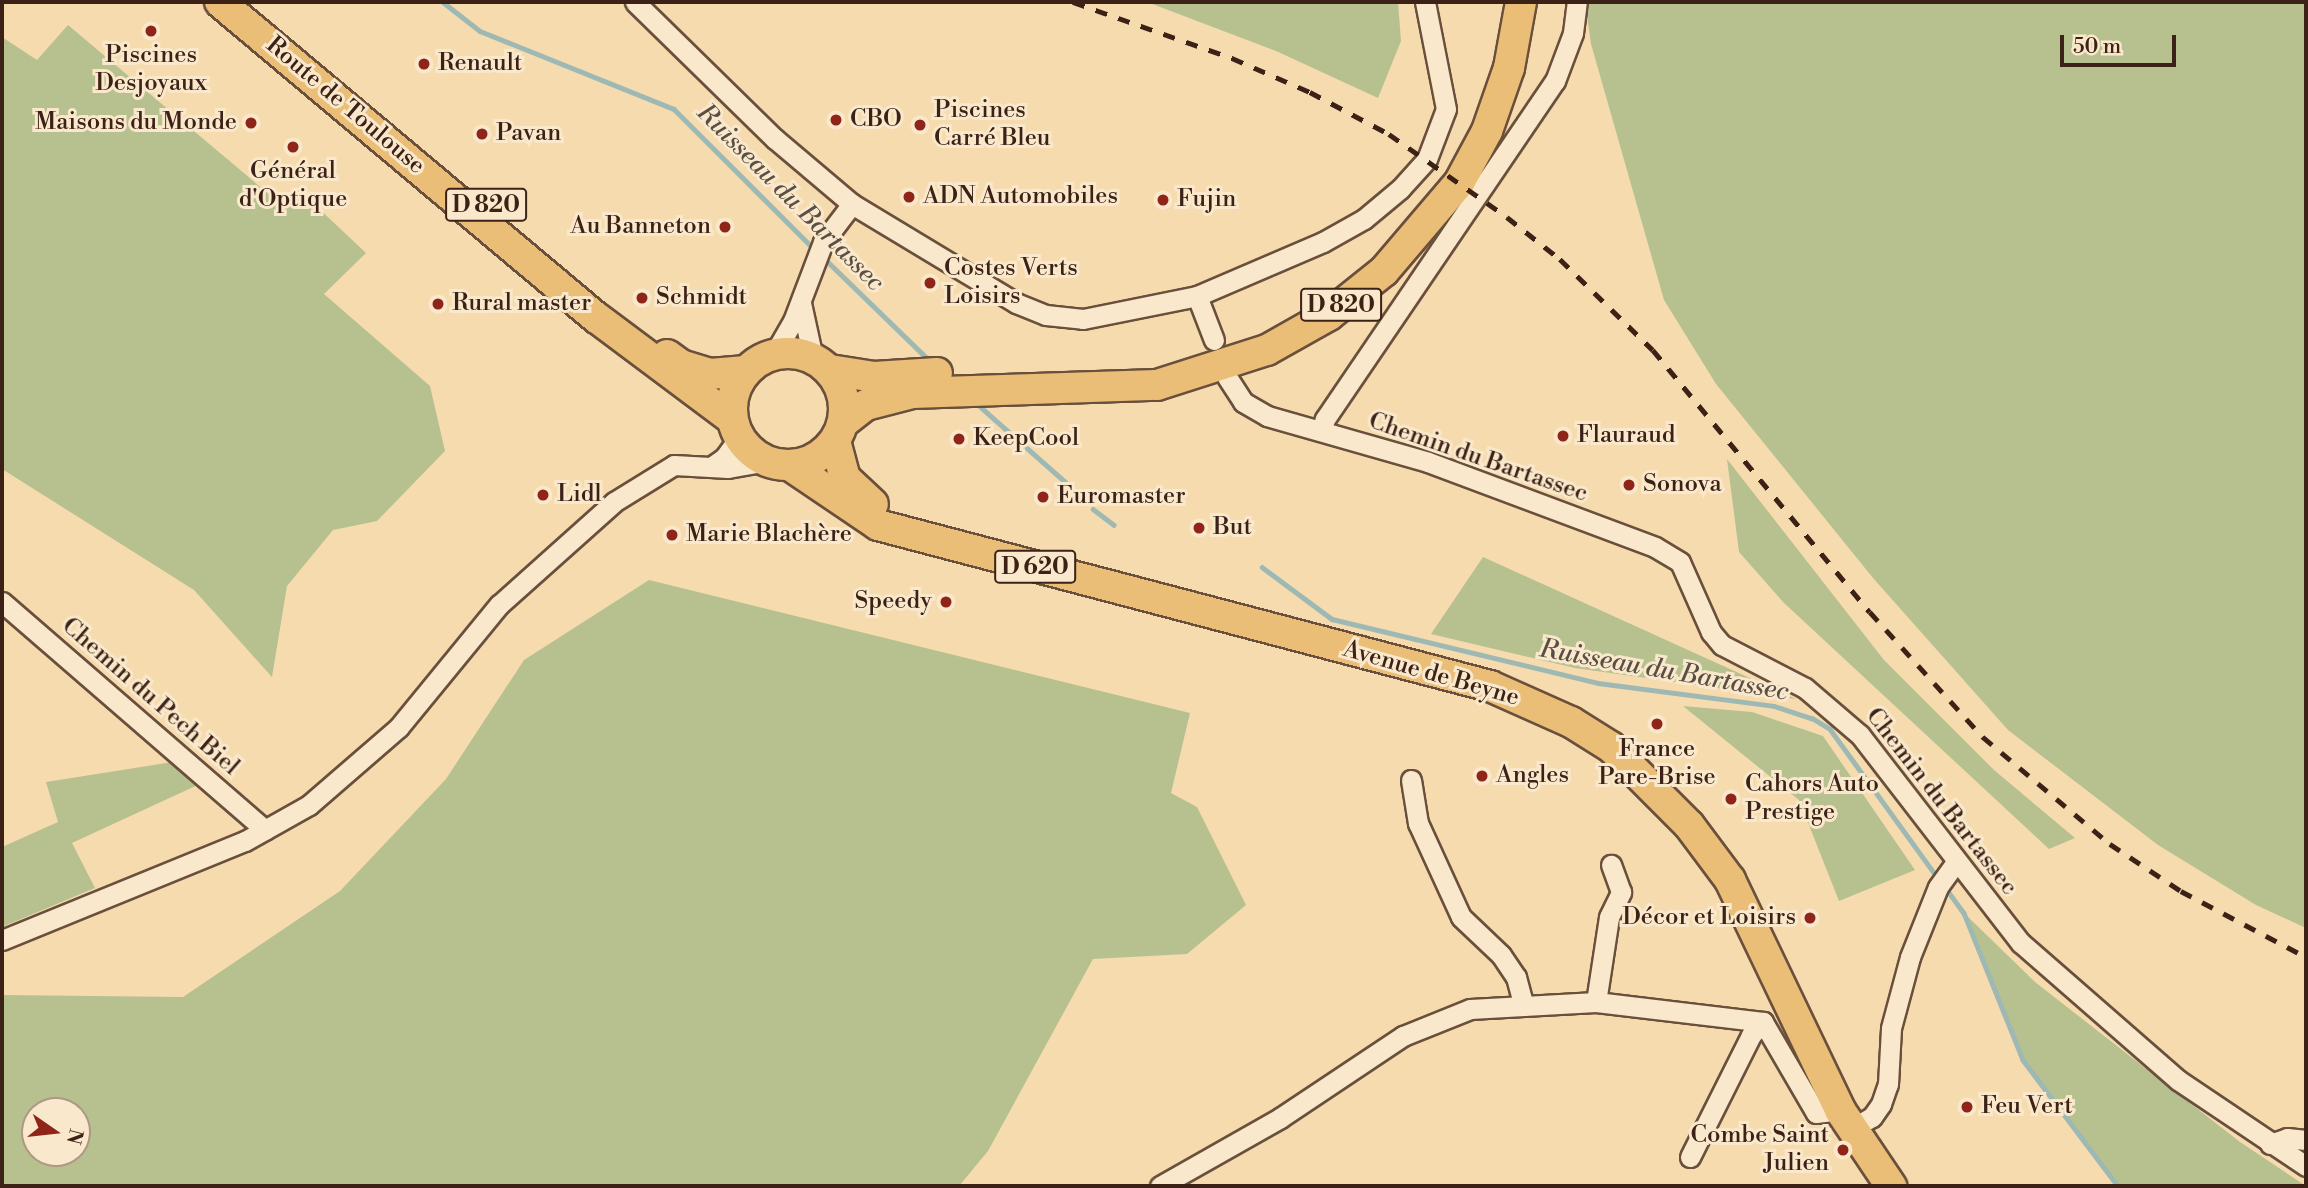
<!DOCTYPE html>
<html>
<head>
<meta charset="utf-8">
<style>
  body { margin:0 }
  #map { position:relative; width:2308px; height:1188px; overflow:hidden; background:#f6dbaf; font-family:"Libre Bodoni",serif }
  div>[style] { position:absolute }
  .green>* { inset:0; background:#b7c18f }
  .stream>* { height:4.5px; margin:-2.25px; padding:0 2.25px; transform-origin:2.25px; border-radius:2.25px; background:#9eb9b3 }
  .roads { filter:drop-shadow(2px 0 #6a503c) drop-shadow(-2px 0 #6a503c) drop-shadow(0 2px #6a503c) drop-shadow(0 -2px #6a503c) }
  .minor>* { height:19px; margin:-9.5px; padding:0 9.5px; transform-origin:9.5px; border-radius:9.5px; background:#f9e8cb }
  .primary>* { height:30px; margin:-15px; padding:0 15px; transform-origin:15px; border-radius:15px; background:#ebbe78 }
  .primary>.ring { margin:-15px; padding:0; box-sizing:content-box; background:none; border:30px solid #ebbe78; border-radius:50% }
  .rail>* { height:4.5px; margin-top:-2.25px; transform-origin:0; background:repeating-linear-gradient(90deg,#3c2116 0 12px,transparent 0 24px) }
  .dots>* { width:19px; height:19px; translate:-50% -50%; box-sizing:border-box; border:4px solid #f9e8cb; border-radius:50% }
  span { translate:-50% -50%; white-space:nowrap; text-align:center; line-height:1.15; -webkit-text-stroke:6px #f9e8cb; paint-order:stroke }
  .shield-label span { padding:2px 5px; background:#f9e8cb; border:2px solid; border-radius:5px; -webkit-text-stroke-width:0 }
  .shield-label { font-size:23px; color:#3c2116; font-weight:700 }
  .poi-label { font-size:24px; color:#3c2116 }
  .left { translate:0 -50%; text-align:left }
  .right { translate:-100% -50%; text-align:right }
  .street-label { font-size:24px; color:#3c2116 }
  .water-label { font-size:26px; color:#594f45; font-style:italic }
  .frame { position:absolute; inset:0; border:4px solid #3c2116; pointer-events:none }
  .north { position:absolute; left:21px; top:1097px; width:70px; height:70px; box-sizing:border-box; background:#f9e8cb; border:2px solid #ad9883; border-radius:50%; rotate:104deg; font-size:19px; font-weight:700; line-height:28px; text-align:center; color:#3c2116 }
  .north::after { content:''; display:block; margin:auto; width:24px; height:32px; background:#8f2418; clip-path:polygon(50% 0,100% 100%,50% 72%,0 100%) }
  .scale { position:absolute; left:2060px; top:35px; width:116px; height:32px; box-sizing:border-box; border:4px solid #3c2116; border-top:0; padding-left:9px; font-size:21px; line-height:24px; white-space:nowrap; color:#3c2116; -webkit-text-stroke:5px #f9e8cb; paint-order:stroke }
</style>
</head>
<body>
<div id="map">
  <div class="green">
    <div style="clip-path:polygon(1147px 2px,1398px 2px,1401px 41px,1378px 98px,1276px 51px)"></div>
    <div style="clip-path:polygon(1585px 2px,2306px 2px,2306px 928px,2256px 905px,2158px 845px,2008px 730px,1873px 578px,1716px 384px,1664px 300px,1591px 44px)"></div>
    <div style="clip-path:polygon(68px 25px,277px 201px,297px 188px,366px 253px,324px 294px,430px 386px,445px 451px,377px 521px,333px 530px,287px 586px,272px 677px,194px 590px,2px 469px,2px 37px,37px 60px)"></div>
    <div style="clip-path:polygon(1727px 459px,1884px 660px,1994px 770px,2075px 838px,2049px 849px,1783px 602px,1739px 552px)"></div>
    <div style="clip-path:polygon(1483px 557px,1796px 699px,1575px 668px,1431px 634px)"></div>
    <div style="clip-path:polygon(evenodd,649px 580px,1190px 713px,1171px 793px,1197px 807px,1246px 905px,1187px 954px,1093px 959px,988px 1151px,959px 1186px,2px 1186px,2px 995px,183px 997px,340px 891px,446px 779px,524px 660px,649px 580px,35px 1111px,77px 1111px,77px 1153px,35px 1153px,35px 1111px)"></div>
    <div style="clip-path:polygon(1683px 706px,1752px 712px,1823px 736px,1915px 870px,1839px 901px,1799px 800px)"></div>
    <div style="clip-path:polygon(179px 761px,202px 783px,72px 843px,95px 888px,2px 927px,2px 847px,58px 822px,46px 782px)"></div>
    <div style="clip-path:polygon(1964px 913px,2035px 982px,2240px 1142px,2306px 1186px,2118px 1186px,2023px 1060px)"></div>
  </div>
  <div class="stream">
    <div style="left:443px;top:2px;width:47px;rotate:38.1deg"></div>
    <div style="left:480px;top:31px;width:209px;rotate:21.9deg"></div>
    <div style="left:674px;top:109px;width:198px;rotate:45deg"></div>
    <div style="left:823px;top:257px;width:149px;rotate:44.2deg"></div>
    <div style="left:975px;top:402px;width:127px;rotate:41.5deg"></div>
    <div style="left:1093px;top:509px;width:26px;rotate:37deg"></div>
    <div style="left:1262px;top:567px;width:87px;rotate:36.6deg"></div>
    <div style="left:1332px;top:619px;width:274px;rotate:13.5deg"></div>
    <div style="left:1598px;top:683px;width:177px;rotate:7.4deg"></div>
    <div style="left:1774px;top:706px;width:40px;rotate:18deg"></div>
    <div style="left:1812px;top:718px;width:21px;rotate:31deg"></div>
    <div style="left:1830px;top:729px;width:184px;rotate:54.1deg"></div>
    <div style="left:1945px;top:887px;width:32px;rotate:54deg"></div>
    <div style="left:1964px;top:913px;width:158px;rotate:68.1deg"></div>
    <div style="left:2023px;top:1060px;width:158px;rotate:53deg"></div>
  </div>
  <div class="roads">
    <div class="minor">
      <div style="left:635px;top:2px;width:196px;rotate:44.4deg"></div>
      <div style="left:775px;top:139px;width:101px;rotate:40.2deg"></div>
      <div style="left:852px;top:204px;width:192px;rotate:31.1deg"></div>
      <div style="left:1016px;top:303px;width:32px;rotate:22deg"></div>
      <div style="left:1046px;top:315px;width:37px;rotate:6deg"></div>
      <div style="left:1083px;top:319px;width:116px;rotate:-11.4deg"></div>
      <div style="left:1197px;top:296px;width:137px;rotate:-23.2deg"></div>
      <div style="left:1323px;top:242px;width:47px;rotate:-29.3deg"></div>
      <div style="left:1364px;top:219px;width:47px;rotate:-39.8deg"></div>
      <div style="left:1400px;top:189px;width:40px;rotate:-48deg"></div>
      <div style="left:1427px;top:159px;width:53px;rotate:-69.2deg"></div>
      <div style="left:1446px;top:109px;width:109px;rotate:-101.1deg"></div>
      <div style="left:1197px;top:296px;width:47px;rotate:68.9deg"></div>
      <div style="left:801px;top:303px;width:56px;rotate:77.7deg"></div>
      <div style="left:774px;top:354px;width:38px;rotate:-60deg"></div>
      <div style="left:793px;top:321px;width:85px;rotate:-69.2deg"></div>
      <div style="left:823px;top:242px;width:48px;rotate:-52.7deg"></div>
      <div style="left:1227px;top:377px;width:30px;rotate:57deg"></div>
      <div style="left:1243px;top:402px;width:28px;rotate:30deg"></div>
      <div style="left:1267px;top:416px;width:167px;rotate:15.9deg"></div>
      <div style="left:1428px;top:462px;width:242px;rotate:20.5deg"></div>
      <div style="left:1655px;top:547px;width:29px;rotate:31deg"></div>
      <div style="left:1680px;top:562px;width:77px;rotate:66.1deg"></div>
      <div style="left:1711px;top:632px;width:17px;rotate:50deg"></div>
      <div style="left:1722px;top:645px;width:93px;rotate:27.4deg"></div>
      <div style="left:1805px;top:688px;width:72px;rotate:40.5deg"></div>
      <div style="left:1860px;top:735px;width:263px;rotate:52.3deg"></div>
      <div style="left:2021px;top:943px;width:208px;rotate:41.1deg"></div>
      <div style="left:2178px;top:1080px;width:154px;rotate:33.9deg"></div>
      <div style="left:1321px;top:431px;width:13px;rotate:-72deg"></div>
      <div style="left:1325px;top:419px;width:409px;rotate:-55.8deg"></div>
      <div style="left:1555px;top:81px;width:51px;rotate:-69.4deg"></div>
      <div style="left:1573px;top:33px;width:31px;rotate:-83deg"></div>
      <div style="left:711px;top:467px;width:16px;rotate:-35deg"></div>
      <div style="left:724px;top:458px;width:26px;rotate:-54deg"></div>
      <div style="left:2px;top:602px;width:348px;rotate:40.9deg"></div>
      <div style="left:1411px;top:780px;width:44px;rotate:80.8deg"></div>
      <div style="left:1418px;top:823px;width:103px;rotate:65.4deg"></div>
      <div style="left:1461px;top:917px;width:55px;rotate:43.5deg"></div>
      <div style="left:1501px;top:955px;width:27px;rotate:56deg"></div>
      <div style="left:1516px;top:977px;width:30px;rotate:75deg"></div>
      <div style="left:2px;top:940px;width:262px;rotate:-22.2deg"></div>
      <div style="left:245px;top:841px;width:73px;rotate:-29.4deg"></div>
      <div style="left:309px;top:805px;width:119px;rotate:-40.9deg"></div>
      <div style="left:399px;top:727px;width:158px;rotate:-50.7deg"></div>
      <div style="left:499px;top:605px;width:154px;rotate:-41.8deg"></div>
      <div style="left:614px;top:502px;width:70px;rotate:-31.7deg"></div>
      <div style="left:674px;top:465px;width:54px;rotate:3.2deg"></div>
      <div style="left:728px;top:468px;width:39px;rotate:-10deg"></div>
      <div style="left:1596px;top:1002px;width:86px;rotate:-81.3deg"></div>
      <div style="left:1609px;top:917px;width:28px;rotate:-64deg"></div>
      <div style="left:1621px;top:892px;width:29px;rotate:-110deg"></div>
      <div style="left:1851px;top:1129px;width:24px;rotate:-30deg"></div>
      <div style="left:1872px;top:1117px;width:16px;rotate:-55deg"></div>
      <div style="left:1881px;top:1104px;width:21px;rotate:-71deg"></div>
      <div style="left:1888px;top:1084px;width:56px;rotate:-86.9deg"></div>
      <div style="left:1891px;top:1028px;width:73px;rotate:-75deg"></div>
      <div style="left:1910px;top:957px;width:75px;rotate:-68.2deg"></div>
      <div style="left:1938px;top:887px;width:31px;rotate:-54deg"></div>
      <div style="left:2270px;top:1144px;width:18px;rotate:-19deg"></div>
      <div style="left:2287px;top:1138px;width:19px;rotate:6deg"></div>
      <div style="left:1690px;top:1157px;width:136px;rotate:-63.4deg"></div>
      <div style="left:1751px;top:1035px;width:18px;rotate:-47deg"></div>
      <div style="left:1160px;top:1186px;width:138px;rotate:-29.5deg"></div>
      <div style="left:1280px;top:1118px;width:148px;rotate:-33.7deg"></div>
      <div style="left:1403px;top:1036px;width:72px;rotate:-21.9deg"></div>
      <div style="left:1470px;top:1009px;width:126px;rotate:-3.2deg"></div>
      <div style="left:1596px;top:1002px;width:168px;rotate:6.8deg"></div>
      <div style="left:1763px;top:1022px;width:105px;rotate:59.8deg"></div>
      <div style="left:1816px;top:1113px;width:24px;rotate:-7deg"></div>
    </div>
    <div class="primary">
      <div style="left:220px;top:2px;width:492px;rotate:40deg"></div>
      <div style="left:597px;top:318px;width:169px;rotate:36.8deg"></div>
      <div class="ring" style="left:732px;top:353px;width:82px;height:82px"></div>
      <div style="left:667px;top:355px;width:17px;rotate:36deg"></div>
      <div style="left:681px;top:365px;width:30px;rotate:17deg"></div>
      <div style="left:710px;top:374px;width:36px;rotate:-5deg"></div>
      <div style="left:830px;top:370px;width:45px;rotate:9deg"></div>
      <div style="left:874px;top:377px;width:63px;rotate:-3.6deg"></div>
      <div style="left:844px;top:422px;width:28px;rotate:-38deg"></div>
      <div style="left:866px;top:405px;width:48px;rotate:-14.6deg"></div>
      <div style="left:912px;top:393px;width:245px;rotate:-1.9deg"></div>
      <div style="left:1157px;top:385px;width:115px;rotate:-17.7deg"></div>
      <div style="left:1267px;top:350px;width:71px;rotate:-29.4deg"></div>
      <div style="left:1329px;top:315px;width:70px;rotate:-38.7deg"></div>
      <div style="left:1384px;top:271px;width:116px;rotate:-49.6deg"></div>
      <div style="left:1459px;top:183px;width:59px;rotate:-61.7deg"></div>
      <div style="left:1487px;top:131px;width:67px;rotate:-70.8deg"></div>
      <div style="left:1509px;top:68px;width:67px;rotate:-79.7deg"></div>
      <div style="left:835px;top:441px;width:38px;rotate:75deg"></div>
      <div style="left:845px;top:478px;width:38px;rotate:43deg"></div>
      <div style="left:791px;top:466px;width:105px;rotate:34.1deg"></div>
      <div style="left:878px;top:525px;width:633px;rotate:14.74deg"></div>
      <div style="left:1490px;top:686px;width:89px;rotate:24deg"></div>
      <div style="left:1571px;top:722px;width:47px;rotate:32deg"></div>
      <div style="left:1611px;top:747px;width:110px;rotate:45deg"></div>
      <div style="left:1689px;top:825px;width:69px;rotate:53.3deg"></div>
      <div style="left:1730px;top:880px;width:255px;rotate:64.4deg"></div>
      <div style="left:1840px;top:1110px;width:92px;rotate:56.1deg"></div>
    </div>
  </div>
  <div class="rail">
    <div style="left:1073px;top:2px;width:169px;rotate:19.4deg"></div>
    <div style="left:1232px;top:58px;width:85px;rotate:23.6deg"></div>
    <div style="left:1310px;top:92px;width:89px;rotate:28deg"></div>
    <div style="left:1389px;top:134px;width:144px;rotate:35.1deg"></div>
    <div style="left:1507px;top:217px;width:68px;rotate:38.4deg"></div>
    <div style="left:1560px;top:259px;width:130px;rotate:44.4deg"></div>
    <div style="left:1653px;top:350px;width:340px;rotate:50.4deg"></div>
    <div style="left:1870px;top:612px;width:169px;rotate:47.9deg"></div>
    <div style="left:1983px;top:737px;width:166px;rotate:40.1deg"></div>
    <div style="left:2110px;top:844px;width:85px;rotate:33.5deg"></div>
    <div style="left:2181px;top:891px;width:141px;rotate:27.8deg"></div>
  </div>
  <div class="dots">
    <div style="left:151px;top:31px;background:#8f2418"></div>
    <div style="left:424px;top:64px;background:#8f2418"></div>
    <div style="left:836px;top:120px;background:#8f2418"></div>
    <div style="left:251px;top:123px;background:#8f2418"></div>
    <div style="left:920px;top:125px;background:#8f2418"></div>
    <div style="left:482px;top:134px;background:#8f2418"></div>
    <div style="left:293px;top:147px;background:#8f2418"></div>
    <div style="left:909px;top:197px;background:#8f2418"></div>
    <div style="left:1163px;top:200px;background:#8f2418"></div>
    <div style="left:725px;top:227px;background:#8f2418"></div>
    <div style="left:930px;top:283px;background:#8f2418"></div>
    <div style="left:642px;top:298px;background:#8f2418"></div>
    <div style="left:438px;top:304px;background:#8f2418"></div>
    <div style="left:1563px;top:436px;background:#8f2418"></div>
    <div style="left:959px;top:439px;background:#8f2418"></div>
    <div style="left:1629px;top:485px;background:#8f2418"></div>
    <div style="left:543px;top:495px;background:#8f2418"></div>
    <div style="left:1043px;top:497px;background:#8f2418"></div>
    <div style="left:1199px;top:528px;background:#8f2418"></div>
    <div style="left:672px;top:535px;background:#8f2418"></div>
    <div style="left:946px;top:602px;background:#8f2418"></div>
    <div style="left:1657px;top:724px;background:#8f2418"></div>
    <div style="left:1482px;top:776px;background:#8f2418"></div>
    <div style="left:1731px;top:799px;background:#8f2418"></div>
    <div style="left:1810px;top:918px;background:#8f2418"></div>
    <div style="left:1967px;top:1107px;background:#8f2418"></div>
    <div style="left:1843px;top:1150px;background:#8f2418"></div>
  </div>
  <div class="shield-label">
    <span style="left:486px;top:205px">D 820</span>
    <span style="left:1341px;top:305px">D 820</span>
    <span style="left:1035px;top:567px">D 620</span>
  </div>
  <div class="poi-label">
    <span style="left:151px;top:70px">Piscines<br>Desjoyaux</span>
    <span class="left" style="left:438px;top:64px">Renault</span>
    <span class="left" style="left:934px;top:125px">Piscines<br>Carré Bleu</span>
    <span class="left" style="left:850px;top:120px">CBO</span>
    <span class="right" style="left:237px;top:123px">Maisons du Monde</span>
    <span class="left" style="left:496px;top:134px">Pavan</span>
    <span style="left:293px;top:186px">Général<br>d'Optique</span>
    <span class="left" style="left:923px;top:197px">ADN Automobiles</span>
    <span class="left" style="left:1177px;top:200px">Fujin</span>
    <span class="right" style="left:711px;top:227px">Au Banneton</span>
    <span class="left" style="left:944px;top:283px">Costes Verts<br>Loisirs</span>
    <span class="left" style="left:656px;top:298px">Schmidt</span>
    <span class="left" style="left:452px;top:304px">Rural master</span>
    <span class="left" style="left:1577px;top:436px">Flauraud</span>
    <span class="left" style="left:973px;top:439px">KeepCool</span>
    <span class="left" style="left:1643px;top:485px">Sonova</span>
    <span class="left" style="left:557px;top:495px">Lidl</span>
    <span class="left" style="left:1057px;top:497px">Euromaster</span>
    <span class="left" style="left:1213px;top:528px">But</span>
    <span class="left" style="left:686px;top:535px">Marie Blachère</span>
    <span class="right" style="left:932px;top:602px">Speedy</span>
    <span style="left:1657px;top:764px">France<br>Pare-Brise</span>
    <span class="left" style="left:1496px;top:776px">Angles</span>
    <span class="left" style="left:1745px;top:799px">Cahors Auto<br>Prestige</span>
    <span class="right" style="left:1796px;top:918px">Décor et Loisirs</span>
    <span class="left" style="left:1981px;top:1107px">Feu Vert</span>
    <span class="right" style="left:1829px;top:1150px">Combe Saint<br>Julien</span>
  </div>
  <div class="street-label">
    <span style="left:345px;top:106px;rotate:40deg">Route de Toulouse</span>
    <span style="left:1478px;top:458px;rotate:19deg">Chemin du Bartassec</span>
    <span style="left:1431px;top:674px;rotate:16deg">Avenue de Beyne</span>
    <span style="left:150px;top:697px;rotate:41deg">Chemin du Pech Biel</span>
    <span style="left:1941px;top:802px;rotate:52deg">Chemin du Bartassec</span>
  </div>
  <div class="water-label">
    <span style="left:790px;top:198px;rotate:45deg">Ruisseau du Bartassec</span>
    <span style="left:1664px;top:671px;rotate:10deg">Ruisseau du Bartassec</span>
  </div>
  <div class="frame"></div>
  <div class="north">N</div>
  <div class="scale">50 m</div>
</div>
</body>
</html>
